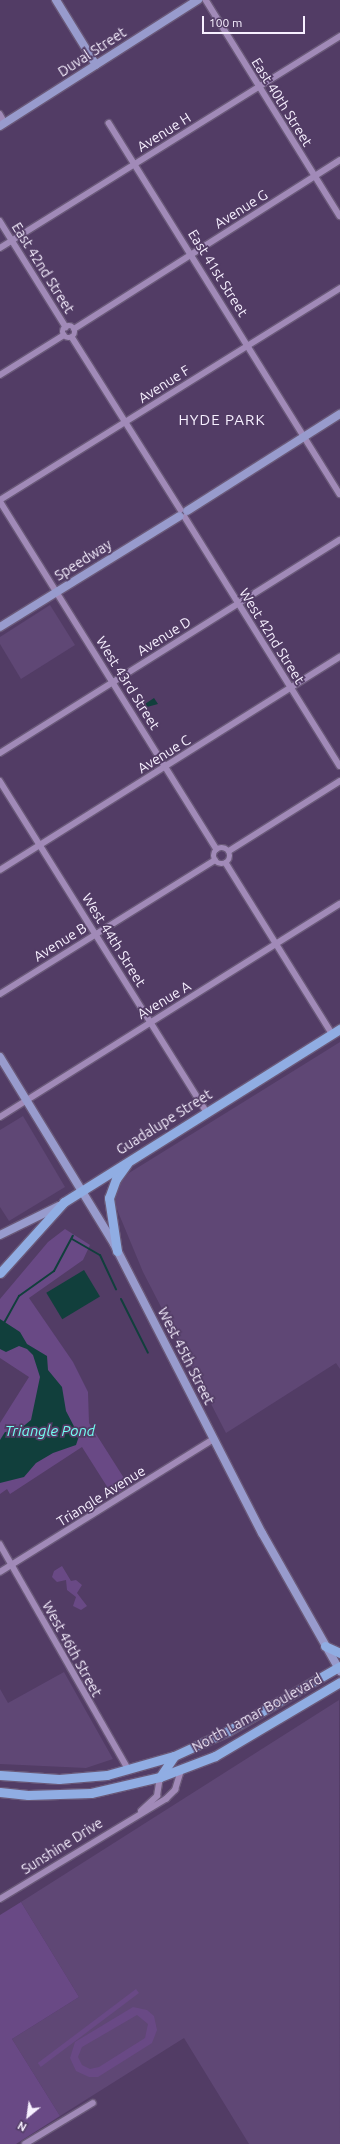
<!DOCTYPE html>
<html>
<head>
<meta charset="utf-8">
<style>
  body { margin:0 }
  #map { position:relative; width:340px; height:2144px; overflow:hidden; background:#523c65; font-family:Ubuntu,sans-serif }
  div>[style] { position:absolute }
  .built>* { inset:0; background:#5f4775 }
  .green>* { inset:0; background:#694985; transform-origin:0 0 }
  .water>* { inset:0; background:#113f3c; transform-origin:0 0 }
  .stream>* { height:2px; margin:-1px; padding:0 1px; transform-origin:1px; border-radius:1px; background:#113f3c }
  .roads { filter:drop-shadow(1px 0 #695878) drop-shadow(-1px 0 #695878) drop-shadow(0 1px #695878) drop-shadow(0 -1px #695878) }
  .street>* { height:5.5px; margin:-2.75px; padding:0 2.75px; transform-origin:2.75px; border-radius:2.75px; background:#a18ab8 }
  .street>.ring { margin:-2.75px; padding:0; box-sizing:content-box; background:none; border:5.5px solid #a18ab8; border-radius:50% }
  .secondary>* { height:8px; margin:-4px; padding:0 4px; transform-origin:4px; border-radius:4px; background:#989bcd }
  .primary>* { height:9px; margin:-4.5px; padding:0 4.5px; transform-origin:4.5px; border-radius:4.5px; background:#90ade3 }
  span { translate:-50% -50%; white-space:nowrap; text-align:center; line-height:1.15; -webkit-text-stroke:3.5px #523c65; paint-order:stroke }
  .street-label { font-size:14px; color:#f7f0ff }
  .neighbourhood-label { font-size:15px; color:#f7f0ff; letter-spacing:1px }
  .water-label { font-size:15px; color:#72fef1; font-style:italic }
  .north { position:absolute; left:8px; top:2096px; width:40px; height:40px; -webkit-text-stroke:3px #523c65; paint-order:stroke; rotate:209deg; font-size:11px; font-weight:700; line-height:16px; text-align:center; color:#f7f0ff }
  .north::after { content:''; display:block; margin:auto; width:14px; height:18px; background:#f7f0ff; clip-path:polygon(50% 0,100% 100%,50% 72%,0 100%) }
  .scale { position:absolute; left:202px; top:16px; width:103px; height:18px; box-sizing:border-box; border:2px solid #f7f0ff; border-top:0; padding-left:5px; font-size:12px; line-height:14px; white-space:nowrap; color:#f7f0ff; -webkit-text-stroke:3px #523c65; paint-order:stroke }
</style>
</head>
<body>
<div id="map">
  <div class="built">
    <div style="clip-path:polygon(50px 605px,75px 645px,21px 679px,0 644px,0 637px)"></div>
    <div style="clip-path:polygon(340px 1042px,340px 1369px,336px 1363px,226px 1433px,143px 1272px,116px 1207px,116px 1189px,129px 1173px)"></div>
    <div style="clip-path:polygon(23px 1116px,65px 1187px,9px 1221px,0 1207px,0 1130px)"></div>
    <div style="clip-path:polygon(64px 1672px,113px 1759px,86px 1768px,0 1764px,0 1689px,8px 1703px)"></div>
    <div style="clip-path:polygon(339px 1700px,340px 2144px,249px 2144px,184px 2038px,60px 2116px,12px 2039px,79px 1997px,21px 1902px)"></div>
  </div>
  <div class="green">
    <div style="clip-path:polygon(65px 1229px,90px 1245px,83px 1260px,29px 1298px,73px 1362px,88px 1392px,89px 1423px,129px 1486px,113px 1496px,82px 1447px,10px 1494px,7px 1489px,0 1494px,0 1423px,29px 1377px,0 1358px,0 1299px,48px 1242px)"></div>
    <div style="clip-path:polygon(62px 1566px,71px 1581px,76px 1580px,82px 1585px,77px 1593px,87px 1606px,81px 1610px,73px 1606px,76px 1597px,67px 1590px,66px 1580px,57px 1582px,52px 1577px,54px 1571px)"></div>
    <div style="clip-path:polygon(21px 1902px,79px 1997px,12px 2039px,60px 2116px,16px 2144px,0 2144px,0 1915px)"></div>
    <div style="left:136px;top:1989px;width:5px;height:123px;rotate:53deg"></div>
    <div style="clip-path:polygon(evenodd,133px 2007px,147px 2010px,154px 2016px,157px 2030px,152px 2043px,98px 2077px,89px 2077px,76px 2071px,70px 2058px,75px 2042px,133px 2007px,137px 2015px,148px 2024px,145px 2038px,99px 2067px,90px 2069px,82px 2065px,78px 2057px,82px 2047px,137px 2015px)"></div>
  </div>
  <div class="water">
    <div style="clip-path:polygon(154px 698px,158px 704px,147px 707px,145px 704px)"></div>
    <div style="left:84px;top:1270px;width:31px;height:44px;rotate:59deg"></div>
    <div style="clip-path:polygon(0 1319px,20px 1332px,27px 1344px,47px 1356px,48px 1370px,62px 1387px,66px 1411px,79px 1436px,76px 1445px,53px 1453px,36px 1463px,24px 1477px,0 1483px,0 1440px,5px 1432px,15px 1433px,31px 1420px,40px 1377px,33px 1355px,27px 1349px,19px 1346px,6px 1352px,0 1349px)"></div>
  </div>
  <div class="stream">
    <div style="left:72px;top:1239px;width:32px;rotate:30deg"></div>
    <div style="left:100px;top:1255px;width:38px;rotate:65deg"></div>
    <div style="left:121px;top:1299px;width:60px;rotate:63.4deg"></div>
    <div style="left:4px;top:1323px;width:31px;rotate:-61deg"></div>
    <div style="left:19px;top:1296px;width:43px;rotate:-35.5deg"></div>
    <div style="left:54px;top:1271px;width:40px;rotate:-62deg"></div>
  </div>
  <div class="roads">
    <div class="street">
      <div style="left:206px;top:0;width:254px;rotate:58.2deg"></div>
      <div style="left:0;top:114px;width:10px;rotate:61deg"></div>
      <div style="left:109px;top:123px;width:437px;rotate:58.1deg"></div>
      <div style="left:0;top:221px;width:125px;rotate:58.1deg"></div>
      <div style="left:0;top:248px;width:401px;rotate:-31.9deg"></div>
      <div class="ring" style="left:63px;top:326px;width:6.5px;height:6.5px"></div>
      <div style="left:74px;top:329px;width:315px;rotate:-32.4deg"></div>
      <div style="left:72px;top:337px;width:204px;rotate:57.8deg"></div>
      <div style="left:0;top:375px;width:75px;rotate:-32deg"></div>
      <div style="left:0;top:500px;width:401px;rotate:-31.9deg"></div>
      <div style="left:0;top:501px;width:410px;rotate:58.1deg"></div>
      <div style="left:185px;top:517px;width:293px;rotate:58.1deg"></div>
      <div style="left:0;top:753px;width:401px;rotate:-32.1deg"></div>
      <div style="left:0;top:781px;width:390px;rotate:58deg"></div>
      <div class="ring" style="left:214px;top:848px;width:10.5px;height:10.5px"></div>
      <div style="left:229px;top:851px;width:131px;rotate:-32.2deg"></div>
      <div style="left:226px;top:863px;width:200px;rotate:58.1deg"></div>
      <div style="left:0;top:870px;width:401px;rotate:-32.1deg"></div>
      <div style="left:0;top:994px;width:253px;rotate:-31.9deg"></div>
      <div style="left:0;top:1117px;width:401px;rotate:-32.1deg"></div>
      <div style="left:0;top:1544px;width:260px;rotate:60.3deg"></div>
      <div style="left:0;top:1572px;width:252px;rotate:-31.9deg"></div>
      <div style="left:141px;top:1811px;width:22px;rotate:-43deg"></div>
      <div style="left:157px;top:1796px;width:19px;rotate:-81deg"></div>
      <div style="left:0;top:1899px;width:194px;rotate:-31.1deg"></div>
      <div style="left:166px;top:1799px;width:13px;rotate:-45deg"></div>
      <div style="left:175px;top:1790px;width:21px;rotate:-73deg"></div>
      <div style="left:25px;top:2144px;width:79px;rotate:-31.1deg"></div>
    </div>
    <div class="secondary">
      <div style="left:56px;top:0;width:76px;rotate:58.4deg"></div>
      <div style="left:0;top:126px;width:235px;rotate:-32.5deg"></div>
      <div style="left:187px;top:511px;width:181px;rotate:-32.4deg"></div>
      <div style="left:0;top:627px;width:211px;rotate:-31.7deg"></div>
      <div style="left:0;top:1057px;width:219px;rotate:58.6deg"></div>
      <div style="left:114px;top:1244px;width:325px;rotate:62.9deg"></div>
      <div style="left:262px;top:1533px;width:159px;rotate:60.5deg"></div>
      <div style="left:0;top:1235px;width:66px;rotate:-26.2deg"></div>
    </div>
    <div class="primary">
      <div style="left:117px;top:1251px;width:54px;rotate:-98.6deg"></div>
      <div style="left:109px;top:1198px;width:20px;rotate:-70deg"></div>
      <div style="left:116px;top:1179px;width:19px;rotate:-54deg"></div>
      <div style="left:0;top:1273px;width:96px;rotate:-48deg"></div>
      <div style="left:64px;top:1202px;width:326px;rotate:-32.1deg"></div>
      <div style="left:325px;top:1646px;width:17px;rotate:25deg"></div>
      <div style="left:0;top:1775px;width:59px;rotate:3.9deg"></div>
      <div style="left:59px;top:1779px;width:48px;rotate:-4.8deg"></div>
      <div style="left:107px;top:1775px;width:70px;rotate:-15.8deg"></div>
      <div style="left:174px;top:1756px;width:60px;rotate:-24.8deg"></div>
      <div style="left:228px;top:1731px;width:129px;rotate:-30.1deg"></div>
      <div style="left:160px;top:1777px;width:25px;rotate:-56deg"></div>
      <div style="left:0;top:1792px;width:28px;rotate:6deg"></div>
      <div style="left:28px;top:1795px;width:63px;rotate:-1.8deg"></div>
      <div style="left:91px;top:1793px;width:71px;rotate:-13.1deg"></div>
      <div style="left:160px;top:1777px;width:59px;rotate:-20.9deg"></div>
      <div style="left:215px;top:1756px;width:145px;rotate:-30.6deg"></div>
    </div>
  </div>
  <div class="street-label">
    <span style="left:92px;top:52px;rotate:-33deg">Duval Street</span>
    <span style="left:282px;top:102px;rotate:58deg">East 40th Street</span>
    <span style="left:164px;top:132px;rotate:-32deg">Avenue H</span>
    <span style="left:241px;top:209px;rotate:-32deg">Avenue G</span>
    <span style="left:43px;top:268px;rotate:58deg">East 42nd Street</span>
    <span style="left:218px;top:273px;rotate:58deg">East 41st Street</span>
    <span style="left:164px;top:384px;rotate:-32deg">Avenue F</span>
    <span style="left:83px;top:560px;rotate:-32deg">Speedway</span>
    <span style="left:164px;top:636px;rotate:-32deg">Avenue D</span>
    <span style="left:272px;top:636px;rotate:58deg">West 42nd Street</span>
    <span style="left:128px;top:683px;rotate:58deg">West 43rd Street</span>
    <span style="left:164px;top:754px;rotate:-32deg">Avenue C</span>
    <span style="left:114px;top:940px;rotate:58deg">West 44th Street</span>
    <span style="left:60px;top:942px;rotate:-32deg">Avenue B</span>
    <span style="left:164px;top:1000px;rotate:-31deg">Avenue A</span>
    <span style="left:164px;top:1122px;rotate:-32deg">Guadalupe Street</span>
    <span style="left:186px;top:1356px;rotate:63deg">West 45th Street</span>
    <span style="left:101px;top:1496px;rotate:-32deg">Triangle Avenue</span>
    <span style="left:72px;top:1649px;rotate:61deg">West 46th Street</span>
    <span style="left:257px;top:1713px;rotate:-29deg">North Lamar Boulevard</span>
    <span style="left:62px;top:1846px;rotate:-32deg">Sunshine Drive</span>
  </div>
  <div class="neighbourhood-label">
    <span style="left:222px;top:420px">HYDE PARK</span>
  </div>
  <div class="water-label">
    <span style="left:50px;top:1431px">Triangle Pond</span>
  </div>
  <div class="north">N</div>
  <div class="scale">100 m</div>
</div>
</body>
</html>
